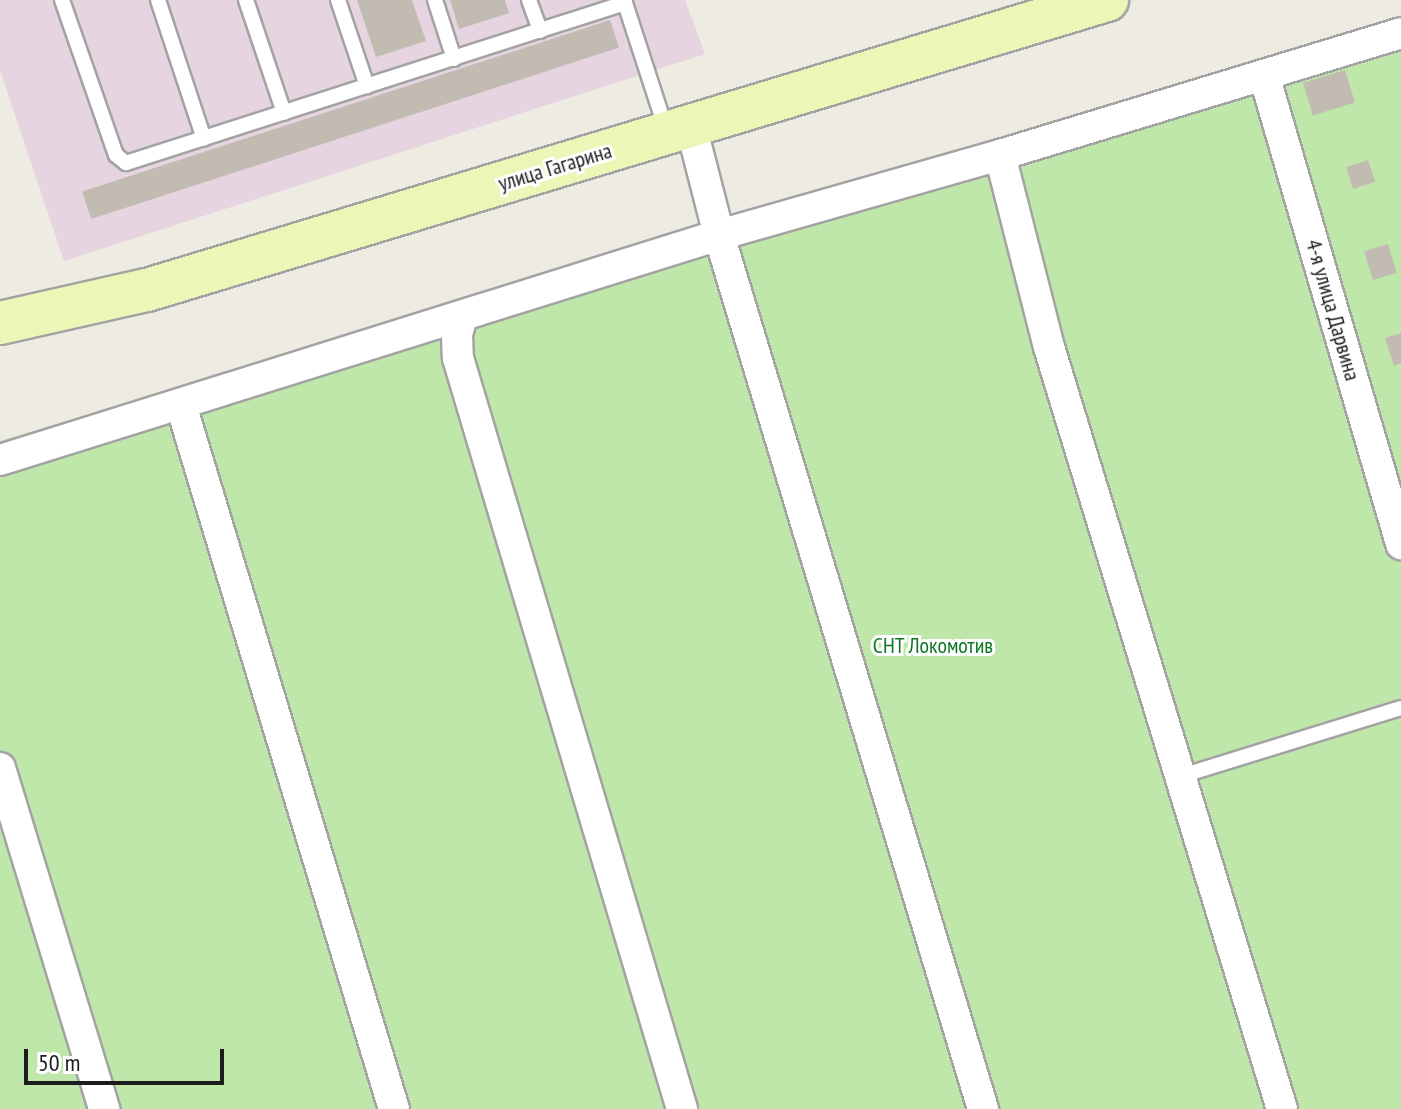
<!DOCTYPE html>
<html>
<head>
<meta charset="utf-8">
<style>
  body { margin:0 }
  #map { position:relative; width:1401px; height:1109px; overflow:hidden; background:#eeebe2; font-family:"PT Sans Narrow",sans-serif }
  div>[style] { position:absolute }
  .industrial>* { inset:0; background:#e6d4e1 }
  .grass>* { inset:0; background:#bfe7a9 }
  .building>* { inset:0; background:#c2bbb2; transform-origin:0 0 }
  .roads { filter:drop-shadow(2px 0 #a3a3a3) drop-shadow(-2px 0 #a3a3a3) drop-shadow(0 2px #a3a3a3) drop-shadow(0 -2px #a3a3a3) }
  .service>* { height:14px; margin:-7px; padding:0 7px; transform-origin:7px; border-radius:7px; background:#fff }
  .minor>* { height:30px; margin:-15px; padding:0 15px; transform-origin:15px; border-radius:15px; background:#fff }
  .secondary>* { height:42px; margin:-21px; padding:0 21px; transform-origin:21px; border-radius:21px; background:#ebf7b7 }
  span { translate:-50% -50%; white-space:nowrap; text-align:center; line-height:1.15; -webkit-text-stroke:6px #fff; paint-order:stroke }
  .street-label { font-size:22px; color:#1c1c1c }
  .park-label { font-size:22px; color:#0e7725 }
  .scale { position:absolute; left:24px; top:1049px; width:200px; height:36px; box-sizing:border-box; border:4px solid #1c1c1c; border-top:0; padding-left:10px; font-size:24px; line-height:28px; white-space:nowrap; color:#1c1c1c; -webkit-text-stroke:6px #fff; paint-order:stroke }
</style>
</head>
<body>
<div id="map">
  <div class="industrial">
    <div style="clip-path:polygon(0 0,685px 0,705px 54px,64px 261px,0 70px)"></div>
  </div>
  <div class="grass">
    <div style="clip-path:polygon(1401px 25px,1401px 1109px,0 1109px,0 441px)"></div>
  </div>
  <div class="building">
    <div style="clip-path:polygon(357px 0,412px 0,426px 41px,376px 57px)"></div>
    <div style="clip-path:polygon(450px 0,505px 0,509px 13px,459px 29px)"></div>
    <div style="left:610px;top:20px;width:29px;height:555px;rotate:72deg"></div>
    <div style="left:1345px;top:70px;width:34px;height:44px;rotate:73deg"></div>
    <div style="left:1368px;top:160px;width:23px;height:23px;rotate:72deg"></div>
    <div style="left:1388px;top:244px;width:30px;height:25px;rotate:73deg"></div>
    <div style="clip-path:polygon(1401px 333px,1401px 363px,1394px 366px,1385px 338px)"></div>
  </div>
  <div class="roads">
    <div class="service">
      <div style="left:62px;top:0;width:164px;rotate:70.8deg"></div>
      <div style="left:116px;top:155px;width:13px;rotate:39deg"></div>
      <div style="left:126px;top:163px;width:524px;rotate:-17.78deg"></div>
      <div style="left:158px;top:0;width:146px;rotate:71.7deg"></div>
      <div style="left:246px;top:0;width:119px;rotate:71.4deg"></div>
      <div style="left:338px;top:0;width:91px;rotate:71.4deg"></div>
      <div style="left:435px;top:0;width:62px;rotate:72.1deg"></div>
      <div style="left:529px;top:0;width:33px;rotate:70deg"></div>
      <div style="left:624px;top:0;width:136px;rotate:72deg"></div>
      <div style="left:1181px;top:776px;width:230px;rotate:-17.2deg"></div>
    </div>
    <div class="minor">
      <div style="left:1264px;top:75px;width:489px;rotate:73.7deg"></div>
      <div style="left:691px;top:126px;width:113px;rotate:75.6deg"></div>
      <div style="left:719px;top:235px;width:913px;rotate:73.19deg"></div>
      <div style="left:1000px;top:155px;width:198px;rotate:75.7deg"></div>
      <div style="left:1049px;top:347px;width:797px;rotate:73deg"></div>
      <div style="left:462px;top:316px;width:20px;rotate:105deg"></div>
      <div style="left:457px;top:335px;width:23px;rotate:88deg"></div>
      <div style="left:458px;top:358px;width:784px;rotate:73.39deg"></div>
      <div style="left:181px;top:405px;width:736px;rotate:73.17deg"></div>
      <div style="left:0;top:460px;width:753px;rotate:-17.38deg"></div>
      <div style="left:719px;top:235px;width:292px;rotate:-15.9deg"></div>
      <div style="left:1000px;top:155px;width:419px;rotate:-16.9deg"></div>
      <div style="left:0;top:768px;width:357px;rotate:73deg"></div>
    </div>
    <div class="secondary">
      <div style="left:0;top:323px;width:151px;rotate:-12.7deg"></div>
      <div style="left:147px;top:290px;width:1003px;rotate:-16.81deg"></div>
    </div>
  </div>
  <div class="street-label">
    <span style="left:555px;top:167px;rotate:-17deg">улица Гагарина</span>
    <span style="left:1333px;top:310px;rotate:74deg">4-я улица Дарвина</span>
  </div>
  <div class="park-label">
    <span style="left:933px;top:646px">СНТ Локомотив</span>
  </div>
  <div class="scale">50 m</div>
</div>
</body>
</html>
